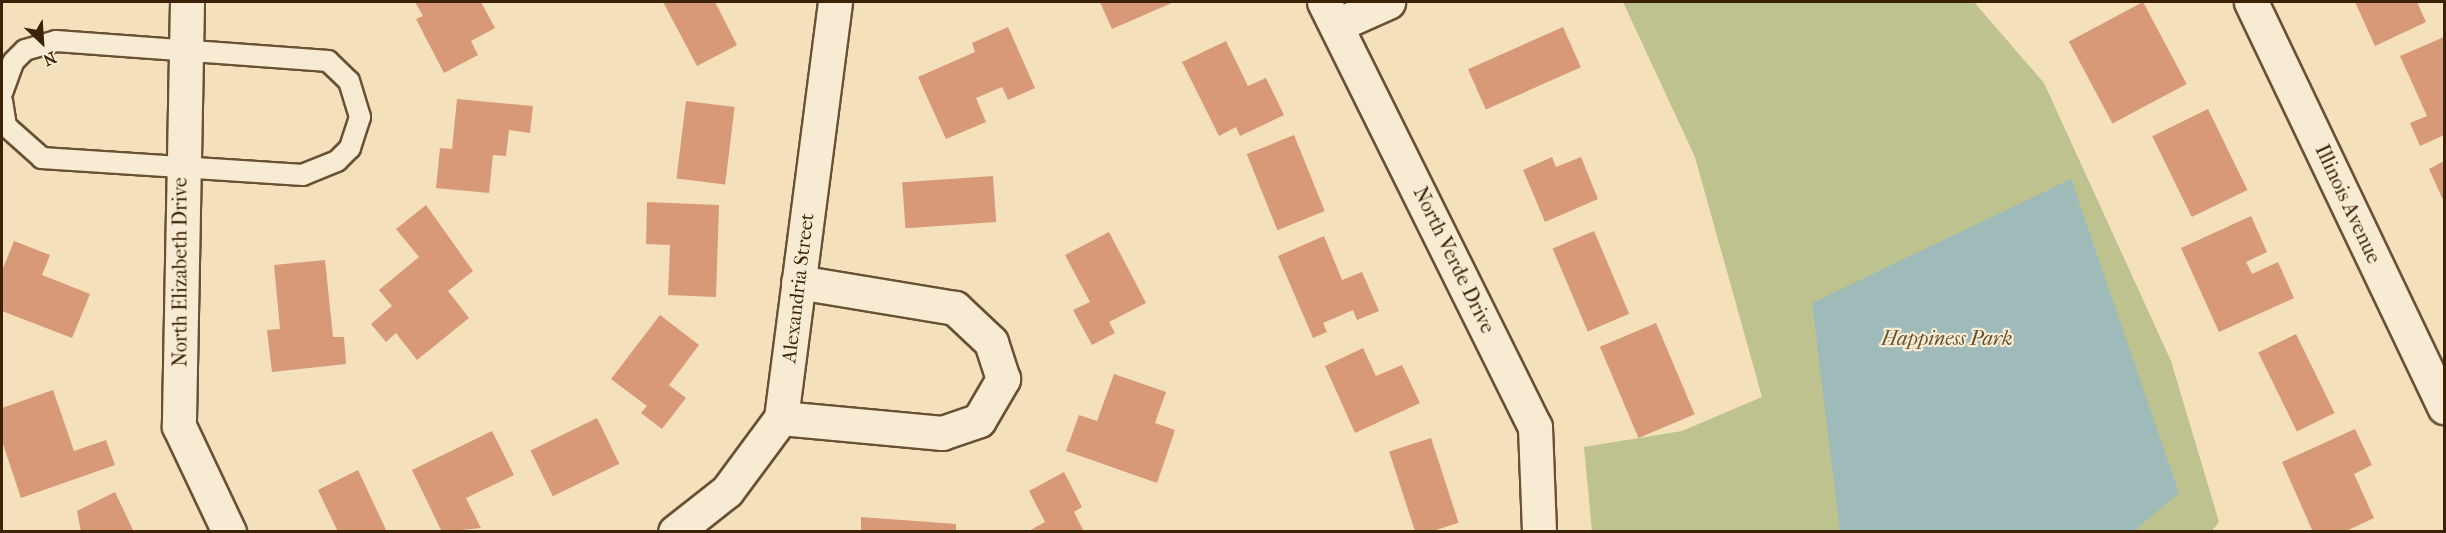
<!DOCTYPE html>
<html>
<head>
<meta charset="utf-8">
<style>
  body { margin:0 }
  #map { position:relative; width:2446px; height:533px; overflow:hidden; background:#f4e0bb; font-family:"IM FELL French Canon",serif }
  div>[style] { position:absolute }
  .green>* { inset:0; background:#bdc28f }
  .water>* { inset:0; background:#9fbbb9 }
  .building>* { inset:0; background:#d89978; transform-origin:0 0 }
  .roads { filter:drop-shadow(2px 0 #695133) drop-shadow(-2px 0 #695133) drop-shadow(0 2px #695133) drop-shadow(0 -2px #695133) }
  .lane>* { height:20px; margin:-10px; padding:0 10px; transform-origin:10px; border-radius:10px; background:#f8ebd3 }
  .street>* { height:33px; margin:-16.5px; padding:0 16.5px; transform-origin:16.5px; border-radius:16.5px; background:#f8ebd3 }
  span { translate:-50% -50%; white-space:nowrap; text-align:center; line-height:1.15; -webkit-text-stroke:4.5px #f8ebd3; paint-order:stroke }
  .street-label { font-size:20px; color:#3b2106 }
  .park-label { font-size:20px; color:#62512f; font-style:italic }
  .frame { position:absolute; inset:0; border:3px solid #3b2106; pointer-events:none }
  .north { position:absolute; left:12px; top:12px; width:60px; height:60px; -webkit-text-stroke:4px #f8ebd3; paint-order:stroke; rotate:155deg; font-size:16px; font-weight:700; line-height:24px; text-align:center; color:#3b2106 }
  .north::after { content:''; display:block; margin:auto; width:21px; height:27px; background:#3b2106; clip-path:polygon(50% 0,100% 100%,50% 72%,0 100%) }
</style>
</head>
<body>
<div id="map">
  <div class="green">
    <div style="clip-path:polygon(1623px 2px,1974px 2px,2044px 83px,2171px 361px,2219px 522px,2211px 532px,1592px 531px,1584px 447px,1682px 431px,1762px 397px,1695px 157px)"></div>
  </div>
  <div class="water">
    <div style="clip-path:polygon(2071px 179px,2179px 493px,2134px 531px,1840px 531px,1812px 303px)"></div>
  </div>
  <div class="building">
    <div style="clip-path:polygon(415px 2px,481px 2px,495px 28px,471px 41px,478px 55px,444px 73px,416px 19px,423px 16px)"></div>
    <div style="clip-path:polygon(663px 2px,715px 2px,737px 45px,697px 66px)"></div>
    <div style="clip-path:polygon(1100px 2px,1174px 2px,1112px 29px)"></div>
    <div style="left:2143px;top:2px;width:93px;height:84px;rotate:62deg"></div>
    <div style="clip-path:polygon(2355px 2px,2417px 2px,2426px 22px,2375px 46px)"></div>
    <div style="clip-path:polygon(1008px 27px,1035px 88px,1008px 100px,1002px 87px,976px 98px,986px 122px,946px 139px,918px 77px,975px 52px,972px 43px)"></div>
    <div style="left:1563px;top:27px;width:44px;height:104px;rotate:66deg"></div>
    <div style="clip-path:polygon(2444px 37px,2444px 135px,2420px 146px,2410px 123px,2427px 116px,2400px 56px)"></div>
    <div style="clip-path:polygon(1226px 41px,1248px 86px,1266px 78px,1284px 115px,1240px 136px,1236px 127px,1219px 136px,1182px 62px)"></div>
    <div style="clip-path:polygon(457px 99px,533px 106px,530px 133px,509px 130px,506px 156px,493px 155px,489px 193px,436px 188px,440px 148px,452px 149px)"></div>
    <div style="left:686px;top:101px;width:49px;height:78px;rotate:7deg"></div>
    <div style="left:2208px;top:109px;width:90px;height:62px;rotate:64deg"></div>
    <div style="left:1294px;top:135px;width:82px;height:51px;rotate:68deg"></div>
    <div style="clip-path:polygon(1552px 157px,1556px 167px,1581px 157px,1598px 199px,1545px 222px,1523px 170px)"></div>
    <div style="clip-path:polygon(2444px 161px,2444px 202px,2429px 169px)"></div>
    <div style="left:993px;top:176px;width:46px;height:91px;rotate:86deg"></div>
    <div style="clip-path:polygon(647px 202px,719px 205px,716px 297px,668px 295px,670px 245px,646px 244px)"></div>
    <div style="clip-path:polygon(426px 205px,473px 271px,448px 291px,469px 318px,417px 360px,396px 333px,386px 342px,371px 324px,392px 306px,379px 290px,419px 257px,396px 229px)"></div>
    <div style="clip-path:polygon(2251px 216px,2267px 252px,2246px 262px,2252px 274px,2278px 262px,2294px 298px,2219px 332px,2181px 248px)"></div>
    <div style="left:1594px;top:231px;width:90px;height:45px;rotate:67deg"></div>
    <div style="clip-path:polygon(1109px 232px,1146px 303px,1109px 322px,1115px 333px,1092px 345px,1073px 310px,1090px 302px,1065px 255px)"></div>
    <div style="clip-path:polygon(1324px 236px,1342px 280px,1362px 272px,1379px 311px,1357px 320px,1353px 310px,1323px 323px,1327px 332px,1313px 338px,1278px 256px)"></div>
    <div style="clip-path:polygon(14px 241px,50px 255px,42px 275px,90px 294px,72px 338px,2px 311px,2px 271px)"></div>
    <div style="clip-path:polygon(325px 260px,333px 337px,344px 337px,346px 364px,272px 372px,267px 330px,280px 329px,274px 265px)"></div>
    <div style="clip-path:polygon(660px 315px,699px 345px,669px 385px,686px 398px,662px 429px,641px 413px,647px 406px,611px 379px)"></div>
    <div style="left:1656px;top:323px;width:99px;height:61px;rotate:67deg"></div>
    <div style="left:2296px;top:334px;width:88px;height:42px;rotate:64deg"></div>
    <div style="clip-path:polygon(1363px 348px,1376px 376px,1402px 365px,1420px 403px,1355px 433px,1325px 366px)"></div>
    <div style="clip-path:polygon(1114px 374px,1166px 392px,1155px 423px,1175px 430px,1157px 483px,1066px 451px,1079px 415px,1097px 421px)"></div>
    <div style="clip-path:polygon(53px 390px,74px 451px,106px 440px,115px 465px,21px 498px,2px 441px,2px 408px)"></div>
    <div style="left:597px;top:418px;width:51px;height:74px;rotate:64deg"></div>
    <div style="clip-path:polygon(2355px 429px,2372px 465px,2354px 474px,2374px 518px,2344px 532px,2313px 532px,2282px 462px)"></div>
    <div style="clip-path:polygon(492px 431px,514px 475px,466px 498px,481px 528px,442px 532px,412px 470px)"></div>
    <div style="left:1431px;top:438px;width:89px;height:44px;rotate:72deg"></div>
    <div style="clip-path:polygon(358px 470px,387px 532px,338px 532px,318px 490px)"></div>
    <div style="clip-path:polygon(1064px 472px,1082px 507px,1074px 512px,1084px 532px,1027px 532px,1045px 522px,1029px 491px)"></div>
    <div style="clip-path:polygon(115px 492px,133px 530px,81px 532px,77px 511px)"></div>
    <div style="clip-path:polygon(861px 517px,956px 524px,956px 532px,861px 532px)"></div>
  </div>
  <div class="roads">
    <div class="lane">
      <div style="left:2px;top:93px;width:33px;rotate:-70deg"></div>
      <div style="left:13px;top:62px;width:17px;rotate:-45deg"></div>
      <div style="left:25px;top:50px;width:32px;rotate:-16deg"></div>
      <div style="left:56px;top:41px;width:273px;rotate:4.2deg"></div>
      <div style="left:328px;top:61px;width:29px;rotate:44deg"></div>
      <div style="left:349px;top:81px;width:38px;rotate:73deg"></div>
      <div style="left:360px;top:117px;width:33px;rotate:108deg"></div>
      <div style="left:350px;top:148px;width:18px;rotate:135deg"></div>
      <div style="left:337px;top:161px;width:37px;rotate:158deg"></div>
      <div style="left:303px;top:175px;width:262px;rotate:-176.3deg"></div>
      <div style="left:42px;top:158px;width:48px;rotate:-138.4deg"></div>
      <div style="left:6px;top:126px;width:25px;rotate:-99deg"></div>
    </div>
    <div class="street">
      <div style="left:187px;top:2px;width:424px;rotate:91.1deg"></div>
      <div style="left:179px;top:426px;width:117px;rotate:64.7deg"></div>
      <div style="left:1324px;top:2px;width:474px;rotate:63.6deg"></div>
      <div style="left:1535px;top:427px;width:105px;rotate:87.8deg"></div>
      <div style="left:2251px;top:2px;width:449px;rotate:64.5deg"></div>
      <div style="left:1339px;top:24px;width:54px;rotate:-24.2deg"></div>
      <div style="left:781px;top:418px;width:162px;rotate:5.3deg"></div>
      <div style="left:942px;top:433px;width:39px;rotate:-19deg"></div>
      <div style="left:979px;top:420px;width:48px;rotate:-59.7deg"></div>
      <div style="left:1003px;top:379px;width:39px;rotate:-108deg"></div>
      <div style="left:991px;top:342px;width:50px;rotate:-136.6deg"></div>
      <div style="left:955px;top:308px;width:159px;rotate:-170.6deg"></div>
      <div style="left:675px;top:532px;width:66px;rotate:-38.3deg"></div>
      <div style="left:727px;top:491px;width:91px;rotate:-53.5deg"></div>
      <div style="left:781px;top:418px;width:419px;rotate:-82.6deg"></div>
    </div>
  </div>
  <div class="street-label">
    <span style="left:2348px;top:204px;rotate:65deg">Illinois Avenue</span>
    <span style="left:1454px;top:260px;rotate:64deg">North Verde Drive</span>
    <span style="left:180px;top:272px;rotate:-90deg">North Elizabeth Drive</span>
    <span style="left:798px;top:288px;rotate:-83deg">Alexandria Street</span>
  </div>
  <div class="park-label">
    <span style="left:1947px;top:338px">Happiness Park</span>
  </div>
  <div class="frame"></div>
  <div class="north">N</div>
</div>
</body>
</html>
